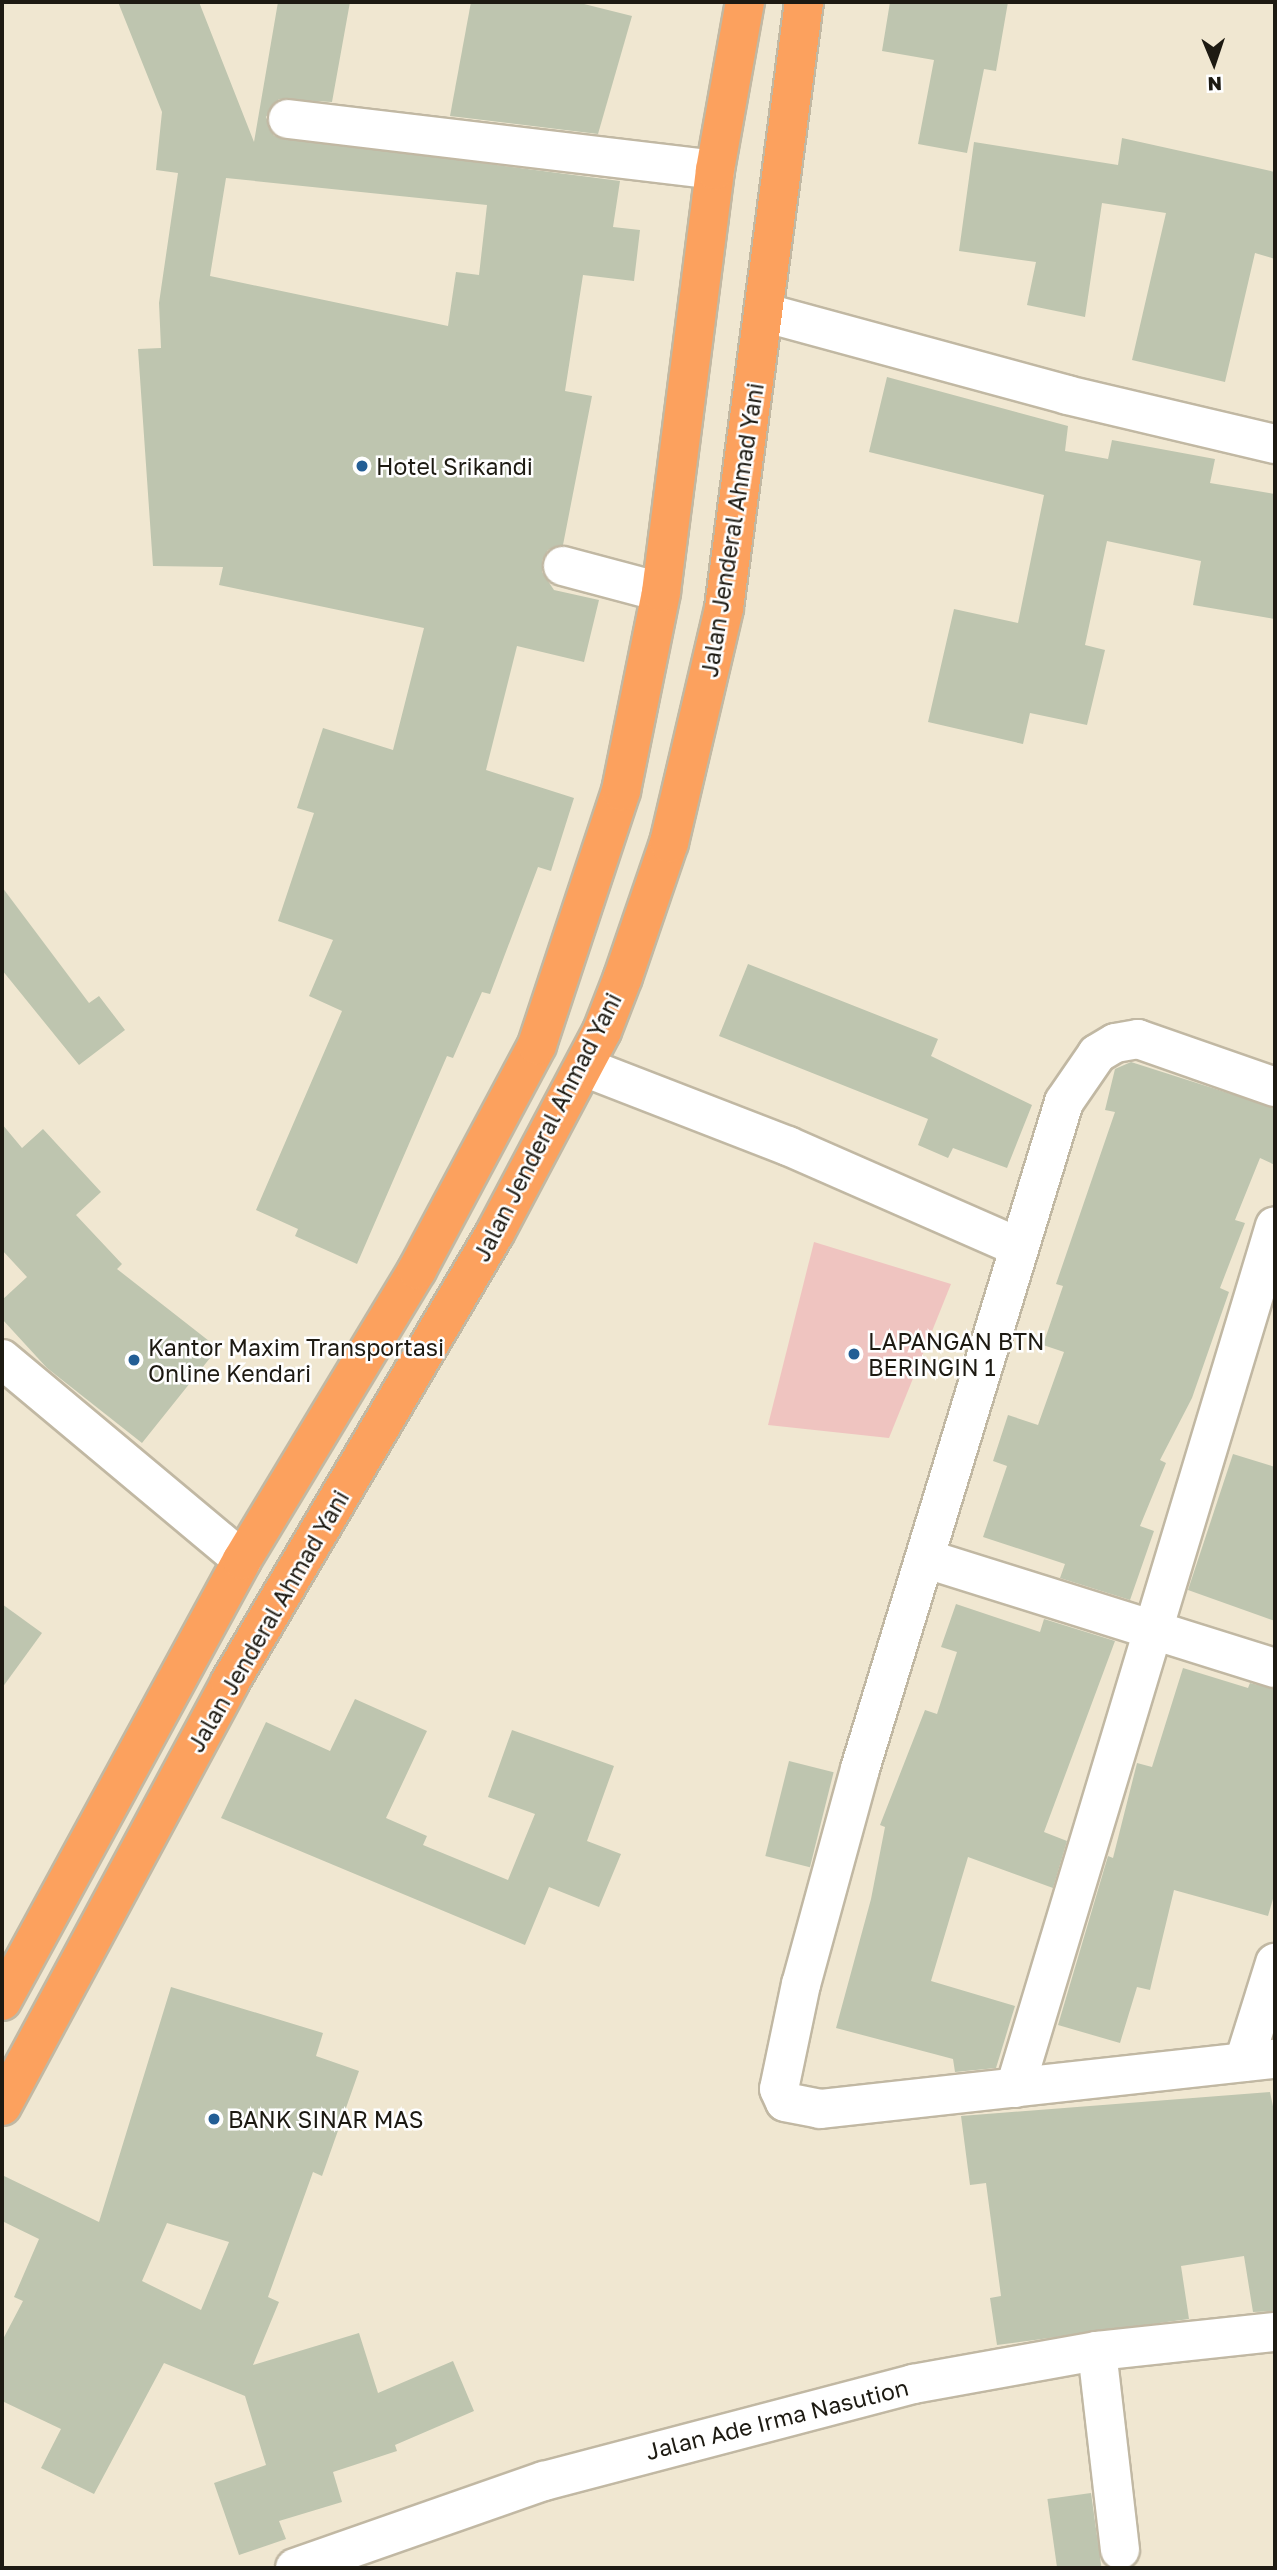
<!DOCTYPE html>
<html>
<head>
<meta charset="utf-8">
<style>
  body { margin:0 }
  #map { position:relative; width:1277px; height:2570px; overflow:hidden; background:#f0e7d1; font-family:"Golos Text",sans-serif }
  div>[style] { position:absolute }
  .green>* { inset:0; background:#efc4c0 }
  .building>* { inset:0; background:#bec5af; transform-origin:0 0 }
  .roads { filter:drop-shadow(2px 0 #c1b8a3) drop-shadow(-2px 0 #c1b8a3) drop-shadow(0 2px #c1b8a3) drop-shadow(0 -2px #c1b8a3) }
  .minor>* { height:38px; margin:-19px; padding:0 19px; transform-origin:19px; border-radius:19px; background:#fff }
  .highway>* { height:38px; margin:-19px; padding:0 19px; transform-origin:19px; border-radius:19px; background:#fca15e }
  .dots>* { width:19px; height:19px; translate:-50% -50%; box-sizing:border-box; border:4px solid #fff; border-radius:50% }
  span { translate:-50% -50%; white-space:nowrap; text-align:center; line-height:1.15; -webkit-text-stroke:5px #fff; paint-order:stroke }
  .poi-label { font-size:23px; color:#1d1a12 }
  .left { translate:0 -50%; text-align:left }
  .street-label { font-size:23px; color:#1d1a12 }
  .frame { position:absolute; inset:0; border:4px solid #1d1a12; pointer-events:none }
  .north { position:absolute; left:1179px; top:28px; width:70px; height:70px; -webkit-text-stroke:5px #fff; paint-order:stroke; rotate:178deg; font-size:19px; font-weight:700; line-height:28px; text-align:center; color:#1d1a12 }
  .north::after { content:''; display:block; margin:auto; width:24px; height:32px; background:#1d1a12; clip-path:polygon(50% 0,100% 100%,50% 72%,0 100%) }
</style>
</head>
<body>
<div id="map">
  <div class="green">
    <div style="clip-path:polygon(814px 1242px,951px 1284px,889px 1438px,768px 1425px)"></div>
  </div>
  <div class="building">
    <div style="clip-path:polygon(evenodd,118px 2px,199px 2px,254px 142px,278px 2px,350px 2px,332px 102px,279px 99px,266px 117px,274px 136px,620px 181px,613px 227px,640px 230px,634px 281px,583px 275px,565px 391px,592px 396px,563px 545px,548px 550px,542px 561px,542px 572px,554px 590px,599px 600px,584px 662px,517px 646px,486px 770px,574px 798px,551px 871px,538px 867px,490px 994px,482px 992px,453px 1058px,447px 1056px,357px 1264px,295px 1236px,298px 1229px,256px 1210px,342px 1011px,309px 996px,333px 940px,278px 921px,314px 813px,297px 808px,323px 728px,393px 750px,424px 628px,219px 585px,223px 567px,153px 566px,138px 349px,161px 348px,159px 303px,178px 173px,156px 170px,162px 112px,118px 2px,226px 178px,487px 205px,479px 275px,456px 272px,448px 326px,210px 276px,226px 178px)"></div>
    <div style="clip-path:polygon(471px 2px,576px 2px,632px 16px,598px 134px,450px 116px)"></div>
    <div style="clip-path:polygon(890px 2px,1008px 2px,996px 71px,984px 69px,967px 153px,918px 144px,934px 60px,882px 51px)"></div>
    <div style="clip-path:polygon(1122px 138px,1275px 172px,1275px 259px,1255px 253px,1225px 382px,1132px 360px,1166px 213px,1102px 203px,1085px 317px,1027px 305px,1036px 262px,959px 251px,974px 142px,1118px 165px)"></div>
    <div style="clip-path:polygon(887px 377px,1068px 426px,1065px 451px,1108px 459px,1112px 440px,1215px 459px,1210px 483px,1275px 494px,1275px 619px,1193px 605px,1201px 561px,1107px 541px,1085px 645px,1105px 650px,1087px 725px,1030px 713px,1023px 744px,928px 722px,954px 609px,1018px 623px,1044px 495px,869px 452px)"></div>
    <div style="clip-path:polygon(2px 887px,89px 1003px,99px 996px,125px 1030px,79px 1065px,2px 970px)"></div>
    <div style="clip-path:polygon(748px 964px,938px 1039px,931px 1056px,1032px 1105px,1007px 1168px,953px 1148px,948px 1158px,918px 1145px,928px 1119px,719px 1036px)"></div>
    <div style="clip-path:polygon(1131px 1062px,1275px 1108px,1275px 1165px,1260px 1158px,1235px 1220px,1245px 1223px,1220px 1288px,1229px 1292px,1192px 1398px,1160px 1460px,1166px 1463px,1140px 1526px,1154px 1531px,1130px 1600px,1060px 1578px,1065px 1564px,983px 1537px,1007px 1466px,993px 1461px,1008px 1415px,1038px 1425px,1064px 1352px,1043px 1345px,1063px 1286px,1056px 1284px,1115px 1112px,1105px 1110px,1115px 1069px)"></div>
    <div style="clip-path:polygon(2px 1124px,22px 1148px,43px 1129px,101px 1192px,76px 1215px,122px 1264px,117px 1269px,218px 1348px,142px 1443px,47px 1368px,2px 1319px,2px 1300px,27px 1277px,2px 1250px)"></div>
    <div style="clip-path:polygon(1233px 1454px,1275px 1467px,1275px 1621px,1188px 1590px)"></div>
    <div style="clip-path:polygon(2px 1604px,42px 1633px,2px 1688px)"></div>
    <div style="clip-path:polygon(956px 1604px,1040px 1632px,1044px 1619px,1115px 1641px,1044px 1832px,1067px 1841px,1053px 1888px,968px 1857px,931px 1981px,1015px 2006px,996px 2068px,955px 2072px,953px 2059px,836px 2028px,871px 1899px,885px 1827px,880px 1825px,925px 1710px,937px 1714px,957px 1652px,941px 1647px)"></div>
    <div style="clip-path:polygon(1183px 1668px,1248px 1688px,1250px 1683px,1275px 1689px,1275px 1892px,1268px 1916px,1174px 1890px,1150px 1990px,1137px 1987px,1120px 2043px,1058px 2025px,1108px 1856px,1113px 1858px,1137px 1763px,1152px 1767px)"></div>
    <div style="clip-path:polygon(355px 1699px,427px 1731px,386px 1818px,427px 1836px,423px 1845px,508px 1880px,535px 1814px,488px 1797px,512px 1730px,614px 1766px,587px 1841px,621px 1854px,599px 1907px,549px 1887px,525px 1945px,221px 1818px,266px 1722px,330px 1751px)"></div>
    <div style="left:789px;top:1761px;width:46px;height:98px;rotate:14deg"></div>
    <div style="clip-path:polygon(evenodd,171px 1987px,323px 2033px,316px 2056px,359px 2071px,322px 2176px,313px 2172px,268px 2297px,279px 2302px,253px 2365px,359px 2333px,378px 2393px,453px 2361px,474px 2411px,395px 2445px,397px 2451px,333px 2472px,342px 2502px,279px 2521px,286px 2539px,239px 2555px,214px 2483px,266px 2465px,245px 2396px,164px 2363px,94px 2494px,41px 2468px,61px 2429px,2px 2401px,2px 2341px,23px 2301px,14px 2297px,39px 2239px,2px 2221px,2px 2175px,99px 2222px,171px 1987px,167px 2223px,229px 2242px,201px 2310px,142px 2281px,167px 2223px)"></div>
    <div style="clip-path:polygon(1270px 2092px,1275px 2116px,1275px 2311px,1253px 2312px,1244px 2256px,1181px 2266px,1189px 2319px,997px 2345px,990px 2298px,1001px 2296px,986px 2183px,970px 2185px,961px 2116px)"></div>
    <div style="left:1091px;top:2493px;width:76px;height:44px;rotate:82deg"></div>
  </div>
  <div class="roads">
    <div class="minor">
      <div style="left:288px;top:119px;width:430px;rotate:6.8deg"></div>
      <div style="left:766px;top:313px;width:312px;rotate:15.2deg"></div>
      <div style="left:1067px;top:395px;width:214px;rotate:13.3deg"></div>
      <div style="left:563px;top:566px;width:101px;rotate:14.9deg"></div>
      <div style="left:584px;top:1067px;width:219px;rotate:21.2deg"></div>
      <div style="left:788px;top:1146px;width:249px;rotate:23.7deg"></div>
      <div style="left:1275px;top:1087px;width:145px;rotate:-160.7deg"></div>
      <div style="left:1138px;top:1039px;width:23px;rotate:170deg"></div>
      <div style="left:1115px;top:1043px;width:21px;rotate:149deg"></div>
      <div style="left:1097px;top:1054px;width:58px;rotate:124.5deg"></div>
      <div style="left:1064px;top:1102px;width:697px;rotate:107.01deg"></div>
      <div style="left:860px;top:1769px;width:223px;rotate:105.3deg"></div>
      <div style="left:801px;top:1984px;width:107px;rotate:101.8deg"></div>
      <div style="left:779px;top:2089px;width:14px;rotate:65deg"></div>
      <div style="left:785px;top:2102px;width:36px;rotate:11deg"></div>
      <div style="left:820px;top:2109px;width:458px;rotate:-6.3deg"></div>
      <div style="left:2px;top:1359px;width:313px;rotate:39.9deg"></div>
      <div style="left:927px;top:1559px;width:365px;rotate:17.4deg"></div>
      <div style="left:1244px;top:2062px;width:104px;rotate:-72.6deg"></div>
      <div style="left:1015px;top:2088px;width:900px;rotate:-73.22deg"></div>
      <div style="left:1097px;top:2351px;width:200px;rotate:83.4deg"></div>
      <div style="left:295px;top:2568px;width:264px;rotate:-19.3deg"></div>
      <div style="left:544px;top:2481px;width:382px;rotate:-14.7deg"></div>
      <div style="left:913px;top:2384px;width:187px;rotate:-10.2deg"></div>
      <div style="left:1097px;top:2351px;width:179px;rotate:-6.1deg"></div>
    </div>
    <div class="highway">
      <div style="left:2px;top:2001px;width:502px;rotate:-61.44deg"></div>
      <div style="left:242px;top:1560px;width:339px;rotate:-58.9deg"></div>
      <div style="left:417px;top:1270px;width:255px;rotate:-61.9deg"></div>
      <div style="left:537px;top:1045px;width:268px;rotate:-71.7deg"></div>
      <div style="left:621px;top:791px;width:203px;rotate:-78.6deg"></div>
      <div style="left:661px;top:592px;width:425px;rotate:-82.7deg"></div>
      <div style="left:715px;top:170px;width:171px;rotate:-79.9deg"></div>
      <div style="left:2px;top:2106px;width:481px;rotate:-61.7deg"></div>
      <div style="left:230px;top:1682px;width:521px;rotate:-59.45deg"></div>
      <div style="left:495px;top:1233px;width:229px;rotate:-62.1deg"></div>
      <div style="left:602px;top:1031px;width:58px;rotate:-68.7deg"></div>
      <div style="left:623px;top:977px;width:142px;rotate:-71.1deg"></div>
      <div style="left:669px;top:843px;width:241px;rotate:-76.8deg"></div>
      <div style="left:724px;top:608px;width:611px;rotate:-82.48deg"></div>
    </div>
  </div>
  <div class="dots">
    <div style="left:362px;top:466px;background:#235e95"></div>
    <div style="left:854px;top:1354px;background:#235e95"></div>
    <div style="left:134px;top:1360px;background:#235e95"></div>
    <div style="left:214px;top:2119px;background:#235e95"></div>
  </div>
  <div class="poi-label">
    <span class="left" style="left:376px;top:466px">Hotel Srikandi</span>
    <span class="left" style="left:868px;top:1354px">LAPANGAN BTN<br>BERINGIN 1</span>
    <span class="left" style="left:148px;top:1360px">Kantor Maxim Transportasi<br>Online Kendari</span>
    <span class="left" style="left:228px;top:2119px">BANK SINAR MAS</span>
  </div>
  <div class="street-label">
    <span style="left:732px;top:530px;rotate:-81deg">Jalan Jenderal Ahmad Yani</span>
    <span style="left:547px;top:1127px;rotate:-63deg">Jalan Jenderal Ahmad Yani</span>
    <span style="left:268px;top:1621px;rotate:-60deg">Jalan Jenderal Ahmad Yani</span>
    <span style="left:777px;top:2419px;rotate:-14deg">Jalan Ade Irma Nasution</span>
  </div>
  <div class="frame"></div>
  <div class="north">N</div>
</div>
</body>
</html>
